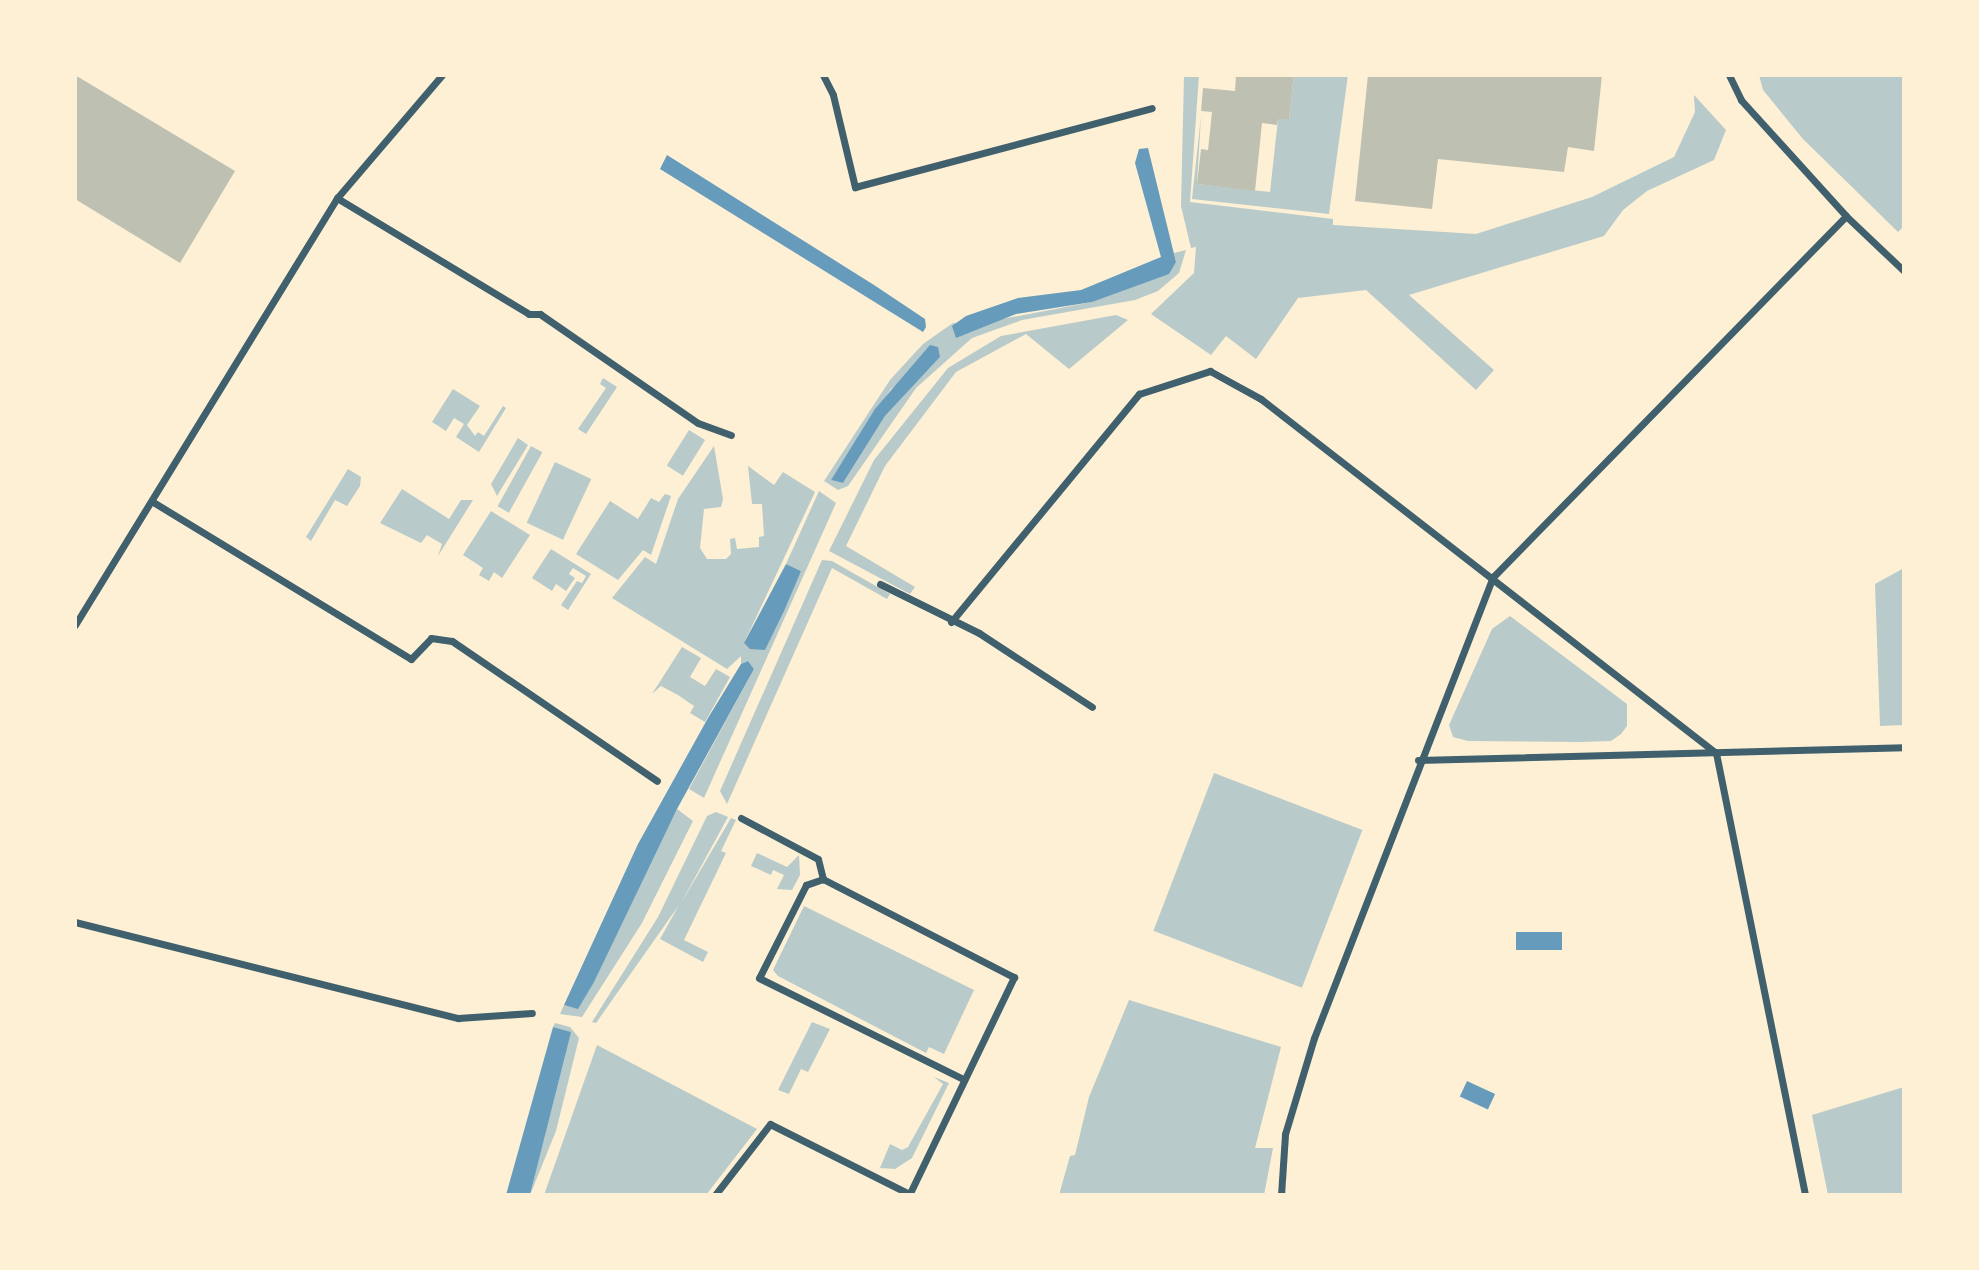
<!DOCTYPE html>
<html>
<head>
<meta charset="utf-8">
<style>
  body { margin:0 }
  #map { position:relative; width:1979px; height:1270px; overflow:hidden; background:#fdf0d5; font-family:"IBM Plex Sans",sans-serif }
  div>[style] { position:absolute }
  .green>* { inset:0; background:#b9caca; transform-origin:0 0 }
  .water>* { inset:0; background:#669bbc; transform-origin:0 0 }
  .building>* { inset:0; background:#bec0b2 }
  .minor>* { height:7px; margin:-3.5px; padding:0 3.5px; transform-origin:3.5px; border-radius:3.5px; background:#3f606c }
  span { translate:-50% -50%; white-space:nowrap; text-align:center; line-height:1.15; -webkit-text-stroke:5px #fdf0d5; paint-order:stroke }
  .frame { position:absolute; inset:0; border:77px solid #fdf0d5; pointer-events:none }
</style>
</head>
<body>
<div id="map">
  <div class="green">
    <div style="clip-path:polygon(1184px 75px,1199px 75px,1190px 202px,1333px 219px,1333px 225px,1476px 234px,1592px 197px,1674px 157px,1695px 112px,1694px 95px,1726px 130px,1714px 160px,1647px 191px,1623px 210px,1604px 236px,1409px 295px,1494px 370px,1476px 390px,1366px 290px,1298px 298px,1256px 359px,1226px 336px,1211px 355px,1151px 314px,1194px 273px,1196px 247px,1191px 248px,1181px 206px)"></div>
    <div style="clip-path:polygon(1294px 75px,1348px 75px,1329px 214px,1192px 199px,1201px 116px,1197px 184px,1270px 192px,1278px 119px,1289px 119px)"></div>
    <div style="clip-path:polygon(1759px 75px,1904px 75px,1904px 226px,1898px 232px,1803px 139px,1763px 90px)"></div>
    <div style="clip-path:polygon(evenodd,1186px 250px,1179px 273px,1158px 291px,1135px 300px,1022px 320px,972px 338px,916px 388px,848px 486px,838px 490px,824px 481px,890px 380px,923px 344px,953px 323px,992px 321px,1092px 302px,1176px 262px,1174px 253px,1186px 250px,940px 357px,885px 416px,843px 483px,831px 480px,891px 389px,940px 357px)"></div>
    <div style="clip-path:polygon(1116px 315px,1128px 320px,1069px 369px,1026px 334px,956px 372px,885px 466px,846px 546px,915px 587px,910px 594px,829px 551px,874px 460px,948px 368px,1001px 336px)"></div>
    <div style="clip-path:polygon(603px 378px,617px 387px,586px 434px,578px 429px,606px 388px,600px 384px)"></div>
    <div style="clip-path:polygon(453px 389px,480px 406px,467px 425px,475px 436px,478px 432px,484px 436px,503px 406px,506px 408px,479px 452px,456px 437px,464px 424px,454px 418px,446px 431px,432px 422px)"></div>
    <div style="left:689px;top:430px;width:19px;height:42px;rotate:32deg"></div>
    <div style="clip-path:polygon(518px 438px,528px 445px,497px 496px,491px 484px)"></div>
    <div style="left:531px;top:446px;width:13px;height:69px;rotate:29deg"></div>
    <div style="clip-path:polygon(714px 446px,723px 499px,721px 507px,704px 509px,700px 548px,707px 559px,726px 559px,731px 554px,730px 539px,735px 538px,737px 549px,759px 547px,759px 537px,764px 536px,762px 504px,752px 504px,748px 466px,774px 485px,783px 472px,815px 492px,744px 643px,801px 571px,786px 564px,819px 491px,836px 503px,704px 798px,689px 789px,754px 669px,748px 661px,741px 664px,741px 656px,727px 669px,612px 598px,645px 557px,656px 564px,678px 499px)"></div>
    <div style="left:555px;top:462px;width:40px;height:67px;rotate:25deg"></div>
    <div style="clip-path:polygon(348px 469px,361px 477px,360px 486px,347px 506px,335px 500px,311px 541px,306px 537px)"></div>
    <div style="clip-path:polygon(402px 489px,449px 519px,461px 500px,473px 500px,438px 556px,442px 544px,427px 535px,421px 543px,380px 523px)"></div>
    <div style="clip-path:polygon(665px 494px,671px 496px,651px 555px,643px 550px,618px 580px,576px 554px,610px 501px,638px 519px,651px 498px,659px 502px)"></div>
    <div style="clip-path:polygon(491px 511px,530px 535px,502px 578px,494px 572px,489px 581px,479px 575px,483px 568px,463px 555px)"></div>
    <div style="clip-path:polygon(551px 549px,591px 574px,568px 610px,561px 605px,577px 581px,582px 583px,586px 576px,573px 568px,569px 574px,575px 578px,566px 591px,556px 584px,552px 591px,532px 578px)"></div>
    <div style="clip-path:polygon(822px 560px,832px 561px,890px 594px,887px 599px,832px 568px,727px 804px,720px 791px)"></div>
    <div style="clip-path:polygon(1904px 568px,1904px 725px,1880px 726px,1875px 584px)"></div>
    <div style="clip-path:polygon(1510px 616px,1627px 704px,1627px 726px,1621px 734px,1611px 741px,1580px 742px,1468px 741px,1453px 737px,1449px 725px,1492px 629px)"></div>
    <div style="clip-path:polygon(682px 647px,701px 658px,690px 677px,705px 686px,716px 669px,730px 677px,705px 722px,690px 713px,694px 706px,678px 695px,661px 686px,652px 694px)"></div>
    <div style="left:1214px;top:773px;width:159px;height:169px;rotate:21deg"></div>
    <div style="clip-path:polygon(677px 809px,693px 821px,642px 923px,582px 1017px,560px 1014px,564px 1005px,578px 1008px)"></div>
    <div style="clip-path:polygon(716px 812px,728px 817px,680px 905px,731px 818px,736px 820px,721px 851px,726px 853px,684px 940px,708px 952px,703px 962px,660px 939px,679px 905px,596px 1023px,592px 1022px,658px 917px,707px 816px)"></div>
    <div style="clip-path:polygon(757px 853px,787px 867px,799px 855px,800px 875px,792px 890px,777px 889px,784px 875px,773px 870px,771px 875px,751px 866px)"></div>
    <div style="clip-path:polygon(804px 906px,974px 990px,944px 1054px,929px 1047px,926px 1053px,778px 976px,773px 970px)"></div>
    <div style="clip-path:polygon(1129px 1000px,1281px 1047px,1255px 1148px,1273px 1148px,1264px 1195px,1059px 1195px,1070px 1156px,1075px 1155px,1089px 1097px)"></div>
    <div style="clip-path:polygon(812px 1022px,830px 1029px,808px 1072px,801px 1069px,789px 1094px,778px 1090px)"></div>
    <div style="clip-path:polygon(555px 1023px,570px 1027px,579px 1038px,556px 1131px,530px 1195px,570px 1032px,553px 1027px)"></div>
    <div style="clip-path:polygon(597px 1045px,757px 1129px,706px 1195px,544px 1195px)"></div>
    <div style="clip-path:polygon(934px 1077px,949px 1083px,912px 1158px,895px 1169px,880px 1168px,890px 1144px,902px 1150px,908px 1147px,943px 1084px)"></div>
    <div style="clip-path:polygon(1904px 1087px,1904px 1195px,1828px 1195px,1812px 1115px)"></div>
  </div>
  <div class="water">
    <div style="clip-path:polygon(1148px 148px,1176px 262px,1169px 274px,1092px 302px,1016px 314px,956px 338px,952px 326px,966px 316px,1018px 298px,1081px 290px,1161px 257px,1135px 163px,1139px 149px)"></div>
    <div style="clip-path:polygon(667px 155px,874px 285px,925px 319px,926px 327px,923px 332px,660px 169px)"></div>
    <div style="clip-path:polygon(930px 345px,938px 347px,940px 357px,885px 416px,843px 483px,831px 480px,875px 409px)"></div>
    <div style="clip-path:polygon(786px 564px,801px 571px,784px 611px,765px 650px,750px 649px,744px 643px)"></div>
    <div style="clip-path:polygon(748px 661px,754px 669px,677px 809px,594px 982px,578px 1009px,564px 1005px,638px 844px,708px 718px,741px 664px)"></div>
    <div style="left:1516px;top:932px;width:46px;height:18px"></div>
    <div style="clip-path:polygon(553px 1027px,571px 1032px,530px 1195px,506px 1195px)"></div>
    <div style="left:1467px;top:1081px;width:31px;height:17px;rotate:25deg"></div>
  </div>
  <div class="building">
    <div style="clip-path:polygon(75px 75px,235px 171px,180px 263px,75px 199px)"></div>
    <div style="clip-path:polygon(1236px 75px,1294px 75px,1289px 119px,1278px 119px,1277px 125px,1262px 123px,1255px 191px,1197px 184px,1201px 149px,1208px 150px,1212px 112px,1201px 111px,1203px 88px,1235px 91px)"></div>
    <div style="clip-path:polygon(1368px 75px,1602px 75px,1594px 151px,1568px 147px,1564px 172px,1438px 159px,1432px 209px,1355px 201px)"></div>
  </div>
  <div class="minor">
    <div style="left:823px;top:75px;width:22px;rotate:63deg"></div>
    <div style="left:833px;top:95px;width:95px;rotate:76.6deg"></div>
    <div style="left:855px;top:187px;width:307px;rotate:-14.9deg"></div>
    <div style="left:1729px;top:75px;width:28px;rotate:64deg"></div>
    <div style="left:1741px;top:100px;width:156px;rotate:47.8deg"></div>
    <div style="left:1846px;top:216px;width:80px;rotate:43.5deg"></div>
    <div style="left:337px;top:198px;width:224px;rotate:31.1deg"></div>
    <div style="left:529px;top:314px;width:11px"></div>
    <div style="left:540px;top:314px;width:192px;rotate:34.6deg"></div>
    <div style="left:698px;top:423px;width:35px;rotate:20deg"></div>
    <div style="left:153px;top:502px;width:302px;rotate:31.3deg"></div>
    <div style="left:411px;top:659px;width:29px;rotate:-46deg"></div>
    <div style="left:431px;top:638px;width:21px;rotate:8deg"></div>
    <div style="left:452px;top:641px;width:248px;rotate:34.3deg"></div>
    <div style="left:880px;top:584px;width:110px;rotate:26.3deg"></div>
    <div style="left:979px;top:633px;width:135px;rotate:33.2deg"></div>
    <div style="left:951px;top:622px;width:296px;rotate:-50.5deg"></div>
    <div style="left:1139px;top:394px;width:75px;rotate:-17.9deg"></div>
    <div style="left:1210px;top:371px;width:58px;rotate:28.8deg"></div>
    <div style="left:1261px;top:399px;width:576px;rotate:37.88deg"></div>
    <div style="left:1716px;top:753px;width:451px;rotate:78.6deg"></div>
    <div style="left:75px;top:625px;width:501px;rotate:-58.47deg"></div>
    <div style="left:337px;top:198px;width:162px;rotate:-49.5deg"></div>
    <div style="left:1418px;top:760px;width:486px;rotate:-1.5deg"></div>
    <div style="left:741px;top:818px;width:87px;rotate:28deg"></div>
    <div style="left:818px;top:859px;width:21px;rotate:76deg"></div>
    <div style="left:823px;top:879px;width:215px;rotate:27.2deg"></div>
    <div style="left:1014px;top:977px;width:242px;rotate:115.7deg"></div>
    <div style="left:823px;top:879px;width:18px;rotate:161deg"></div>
    <div style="left:806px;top:885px;width:104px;rotate:116.8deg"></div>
    <div style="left:759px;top:978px;width:228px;rotate:26.3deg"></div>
    <div style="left:75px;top:922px;width:395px;rotate:14.1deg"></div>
    <div style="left:458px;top:1018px;width:74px;rotate:-3.9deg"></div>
    <div style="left:715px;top:1195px;width:90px;rotate:-52.2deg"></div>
    <div style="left:770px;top:1124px;width:158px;rotate:26.7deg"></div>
    <div style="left:1281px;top:1195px;width:61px;rotate:-86.2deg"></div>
    <div style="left:1285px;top:1134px;width:100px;rotate:-73.2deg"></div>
    <div style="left:1314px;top:1038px;width:495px;rotate:-68.8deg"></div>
    <div style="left:1493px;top:577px;width:505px;rotate:-45.64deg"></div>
  </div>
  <div class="frame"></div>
</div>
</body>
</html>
